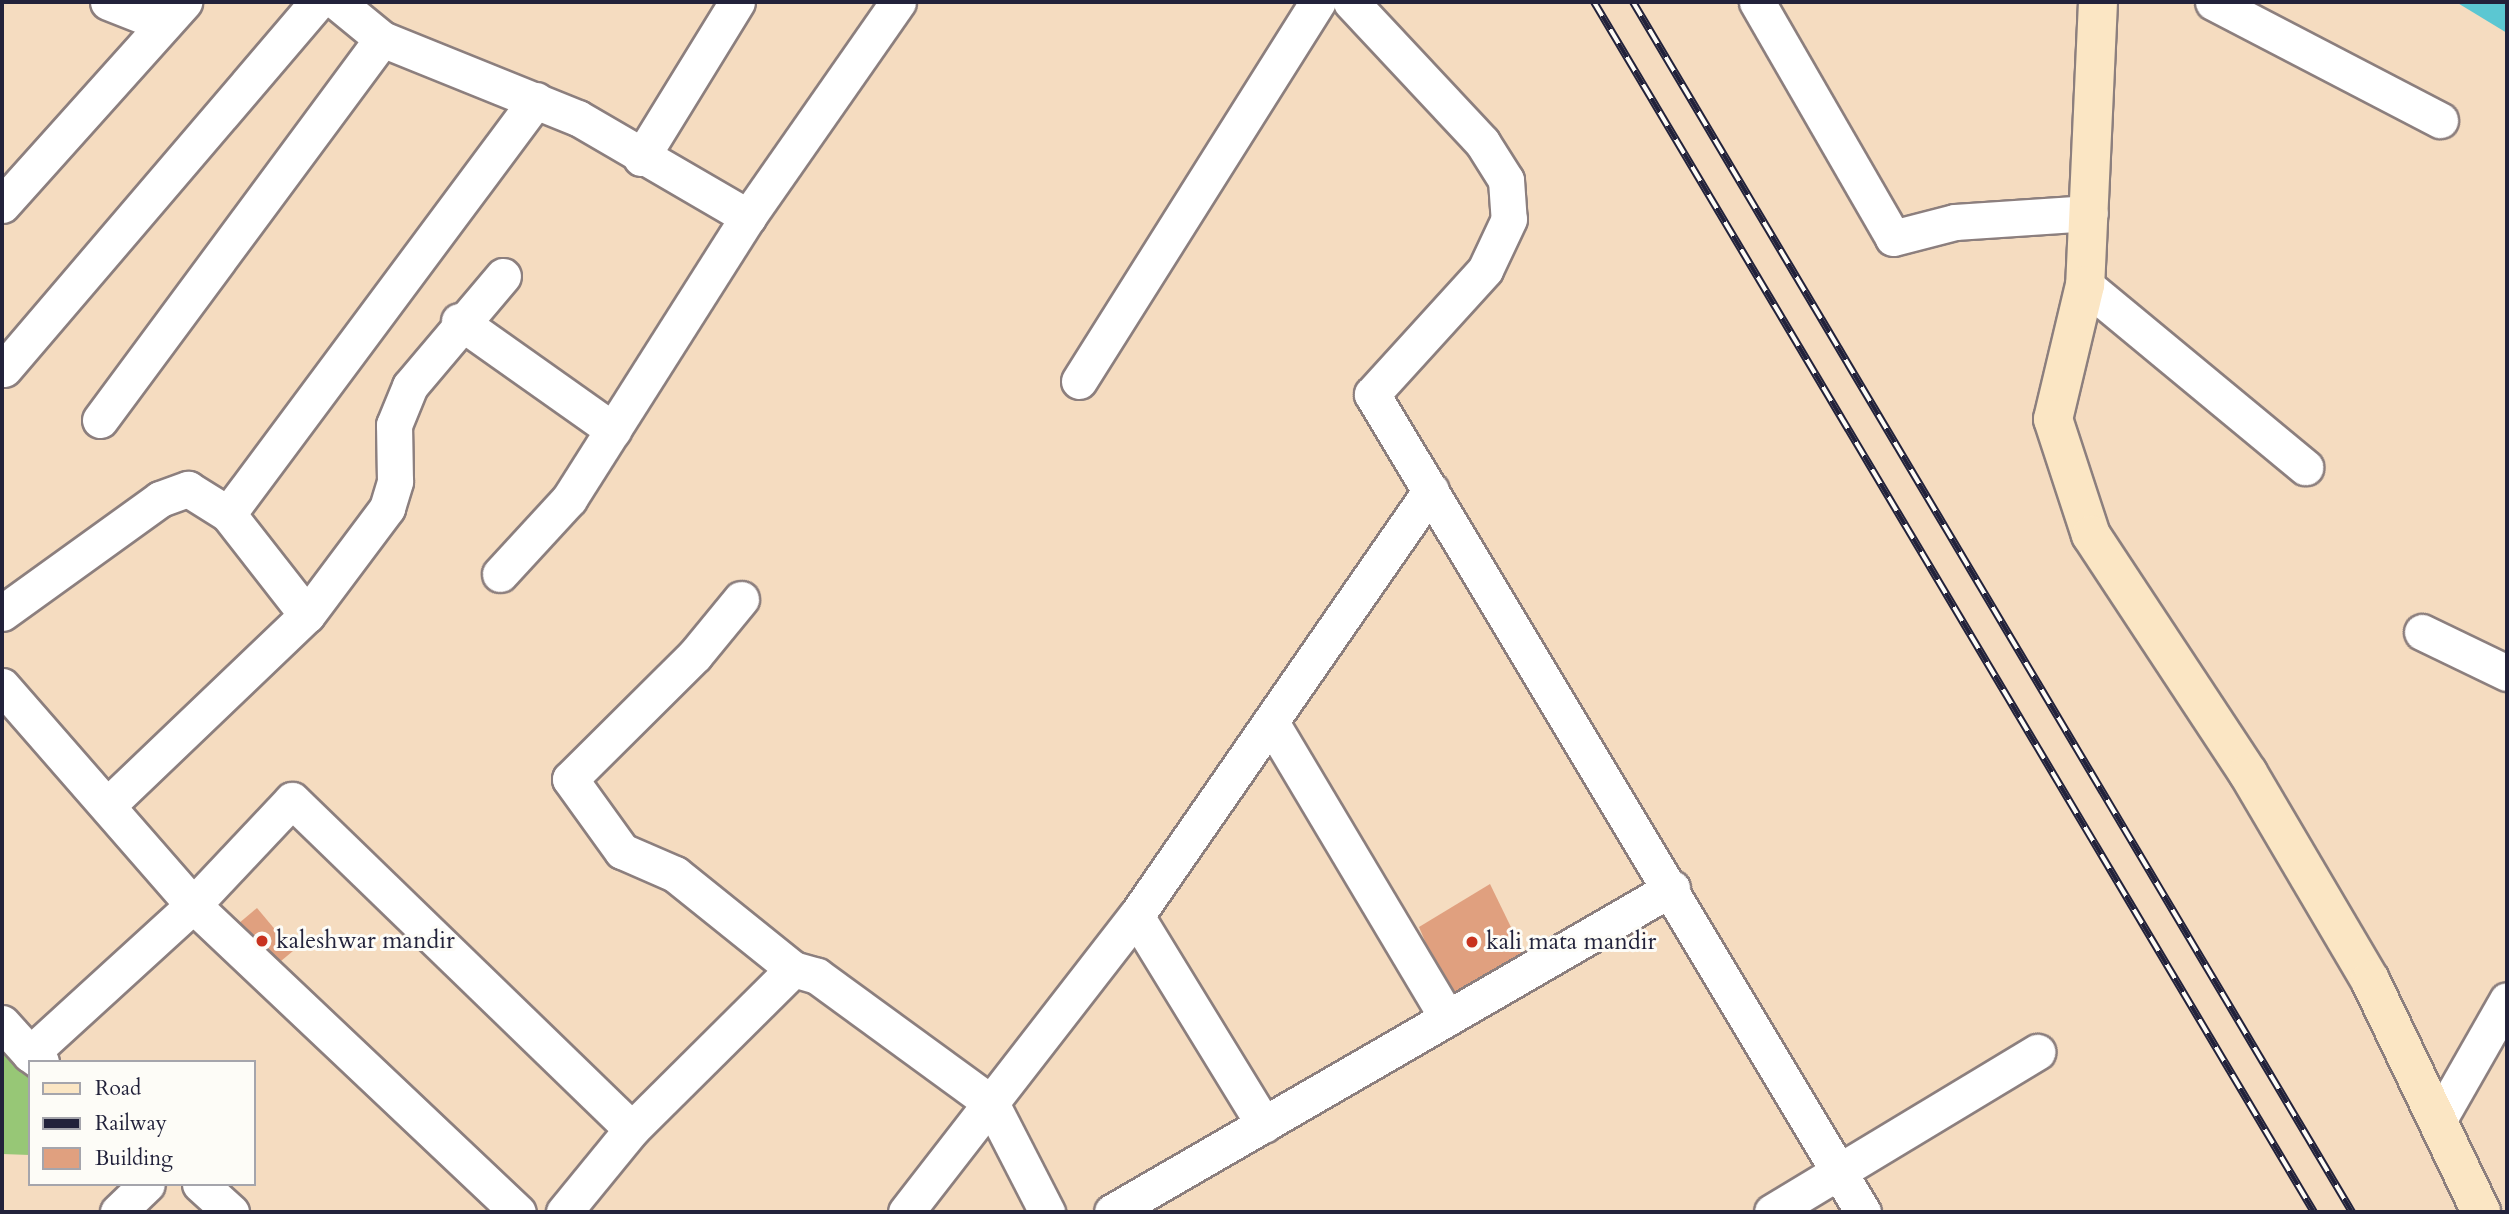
<!DOCTYPE html>
<html>
<head>
<meta charset="utf-8">
<style>
  body { margin:0 }
  #map { position:relative; width:2509px; height:1214px; overflow:hidden; background:#f5dcc0; font-family:Cardo,serif }
  div>[style] { position:absolute }
  .green>* { inset:0; background:#97c776 }
  .water>* { inset:0; background:#5bc7d2 }
  .building>* { inset:0; background:#e0a07f; transform-origin:0 0 }
  .roads { filter:drop-shadow(2px 0 #8c7f7e) drop-shadow(-2px 0 #8c7f7e) drop-shadow(0 2px #8c7f7e) drop-shadow(0 -2px #8c7f7e) }
  .street>* { height:35px; margin:-17.5px; padding:0 17.5px; transform-origin:17.5px; border-radius:17.5px; background:#fff }
  .secondary>* { height:38px; margin:-19px; padding:0 19px; transform-origin:19px; border-radius:19px; background:#fbe6c4 }
  .rail>* { height:8px; margin-top:-4px; transform-origin:0; background:repeating-linear-gradient(90deg,#fdfcf7 0 16px,#22223b 0 32px); box-sizing:border-box; border-block:2px solid #22223b }
  .dots>* { width:19px; height:19px; translate:-50% -50%; box-sizing:border-box; border:4px solid #fdfcf7; border-radius:50% }
  span { translate:-50% -50%; white-space:nowrap; text-align:center; line-height:1.15; -webkit-text-stroke:6px #fdfcf7; paint-order:stroke }
  .poi-label { font-size:24px; color:#22223b }
  .left { translate:0 -50%; text-align:left }
  .frame { position:absolute; inset:0; border:4px solid #22223b; pointer-events:none }
  .legend { position:absolute; left:28px; top:1060px; width:228px; height:126px; box-sizing:border-box; background:#fdfcf7; border:2px solid #a5a5ac; margin:0; padding:9px 12px; list-style:none; font-size:21px; color:#22223b }
  .legend li { display:flex; align-items:center; gap:14px; height:35px }
  .legend b { width:35px; border:2px solid #a5a5ac }
</style>
</head>
<body>
<div id="map">
  <div class="green">
    <div style="clip-path:polygon(2px 1024px,30px 1062px,30px 1155px,2px 1154px)"></div>
  </div>
  <div class="water">
    <div style="clip-path:polygon(2456px 2px,2507px 2px,2507px 33px)"></div>
  </div>
  <div class="building">
    <div style="clip-path:polygon(1490px 884px,1526px 958px,1450px 1000px,1419px 927px)"></div>
    <div style="left:257px;top:908px;width:56px;height:36px;rotate:50deg"></div>
  </div>
  <div class="roads">
    <div class="street">
      <div style="left:108px;top:2px;width:60px;rotate:21.4deg"></div>
      <div style="left:337px;top:2px;width:58px;rotate:39.4deg"></div>
      <div style="left:382px;top:39px;width:211px;rotate:22deg"></div>
      <div style="left:578px;top:118px;width:197px;rotate:30.2deg"></div>
      <div style="left:1351px;top:2px;width:192px;rotate:46.9deg"></div>
      <div style="left:1482px;top:142px;width:45px;rotate:57.7deg"></div>
      <div style="left:1506px;top:180px;width:39px;rotate:86deg"></div>
      <div style="left:1509px;top:219px;width:56px;rotate:115.2deg"></div>
      <div style="left:1485px;top:270px;width:168px;rotate:132.3deg"></div>
      <div style="left:1372px;top:394px;width:954px;rotate:59.03deg"></div>
      <div style="left:1757px;top:2px;width:272px;rotate:60deg"></div>
      <div style="left:1893px;top:238px;width:64px;rotate:-14.5deg"></div>
      <div style="left:1955px;top:222px;width:135px;rotate:-3.8deg"></div>
      <div style="left:2213px;top:2px;width:256px;rotate:27.5deg"></div>
      <div style="left:641px;top:158px;width:183px;rotate:-58.4deg"></div>
      <div style="left:2px;top:205px;width:273px;rotate:-48.1deg"></div>
      <div style="left:2085px;top:285px;width:286px;rotate:39.6deg"></div>
      <div style="left:459px;top:321px;width:189px;rotate:35.3deg"></div>
      <div style="left:4px;top:369px;width:482px;rotate:-49.5deg"></div>
      <div style="left:1079px;top:381px;width:448px;rotate:-57.8deg"></div>
      <div style="left:100px;top:420px;width:474px;rotate:-53.5deg"></div>
      <div style="left:228px;top:514px;width:516px;rotate:-53.35deg"></div>
      <div style="left:500px;top:574px;width:102px;rotate:-47.4deg"></div>
      <div style="left:569px;top:499px;width:334px;rotate:-57.6deg"></div>
      <div style="left:748px;top:217px;width:262px;rotate:-55.1deg"></div>
      <div style="left:741px;top:599px;width:72px;rotate:129.4deg"></div>
      <div style="left:695px;top:655px;width:176px;rotate:135.2deg"></div>
      <div style="left:570px;top:779px;width:89px;rotate:54.2deg"></div>
      <div style="left:622px;top:851px;width:58px;rotate:23.5deg"></div>
      <div style="left:675px;top:874px;width:151px;rotate:38.8deg"></div>
      <div style="left:793px;top:969px;width:25px;rotate:16deg"></div>
      <div style="left:817px;top:976px;width:215px;rotate:36.1deg"></div>
      <div style="left:991px;top:1103px;width:123px;rotate:62.8deg"></div>
      <div style="left:2px;top:613px;width:195px;rotate:-35.8deg"></div>
      <div style="left:160px;top:499px;width:30px;rotate:-20deg"></div>
      <div style="left:188px;top:489px;width:47px;rotate:32deg"></div>
      <div style="left:228px;top:514px;width:128px;rotate:52deg"></div>
      <div style="left:307px;top:615px;width:134px;rotate:-53.2deg"></div>
      <div style="left:387px;top:508px;width:28px;rotate:-73deg"></div>
      <div style="left:395px;top:481px;width:56px;rotate:-91deg"></div>
      <div style="left:394px;top:425px;width:42px;rotate:-67.7deg"></div>
      <div style="left:410px;top:386px;width:144px;rotate:-49.8deg"></div>
      <div style="left:2422px;top:632px;width:94px;rotate:25.8deg"></div>
      <div style="left:2px;top:686px;width:291px;rotate:48.9deg"></div>
      <div style="left:193px;top:905px;width:447px;rotate:43.4deg"></div>
      <div style="left:1272px;top:724px;width:342px;rotate:59.2deg"></div>
      <div style="left:109px;top:804px;width:274px;rotate:-43.7deg"></div>
      <div style="left:1136px;top:916px;width:245px;rotate:58.5deg"></div>
      <div style="left:2px;top:1023px;width:42px;rotate:47.9deg"></div>
      <div style="left:41px;top:1062px;width:14px;rotate:-144deg"></div>
      <div style="left:30px;top:1054px;width:221px;rotate:-42.4deg"></div>
      <div style="left:193px;top:905px;width:144px;rotate:-46.7deg"></div>
      <div style="left:292px;top:800px;width:473px;rotate:44.1deg"></div>
      <div style="left:2438px;top:1121px;width:139px;rotate:-60.3deg"></div>
      <div style="left:200px;top:1184px;width:42px;rotate:42.1deg"></div>
      <div style="left:118px;top:1212px;width:40px;rotate:-44deg"></div>
      <div style="left:564px;top:1212px;width:107px;rotate:-50.7deg"></div>
      <div style="left:632px;top:1129px;width:227px;rotate:-44.8deg"></div>
      <div style="left:906px;top:1212px;width:375px;rotate:-52.2deg"></div>
      <div style="left:1136px;top:916px;width:518px;rotate:-55.3deg"></div>
      <div style="left:1112px;top:1212px;width:647px;rotate:-30.05deg"></div>
      <div style="left:1772px;top:1212px;width:310px;rotate:-31.1deg"></div>
    </div>
    <div class="secondary">
      <div style="left:2098px;top:2px;width:283px;rotate:92.6deg"></div>
      <div style="left:2085px;top:285px;width:138px;rotate:103.4deg"></div>
      <div style="left:2053px;top:419px;width:122px;rotate:71.9deg"></div>
      <div style="left:2091px;top:535px;width:285px;rotate:56.6deg"></div>
      <div style="left:2248px;top:773px;width:240px;rotate:59.5deg"></div>
      <div style="left:2370px;top:980px;width:257px;rotate:64.4deg"></div>
    </div>
  </div>
  <div class="rail">
    <div style="left:1594px;top:2px;width:1408px;rotate:59.25deg"></div>
    <div style="left:1633px;top:2px;width:1408px;rotate:59.28deg"></div>
  </div>
  <div class="dots">
    <div style="left:262px;top:941px;background:#c8321e"></div>
    <div style="left:1472px;top:942px;background:#c8321e"></div>
  </div>
  <div class="poi-label">
    <span class="left" style="left:276px;top:941px">kaleshwar mandir</span>
    <span class="left" style="left:1486px;top:942px">kali mata mandir</span>
  </div>
  <div class="frame"></div>
  <ul class="legend">
  <li><b style="height:9px;background:#fbe6c4"></b>Road</li>
  <li><b style="height:9px;background:#22223b"></b>Railway</li>
  <li><b style="height:19px;background:#e0a07f"></b>Building</li>
  </ul>
</div>
</body>
</html>
